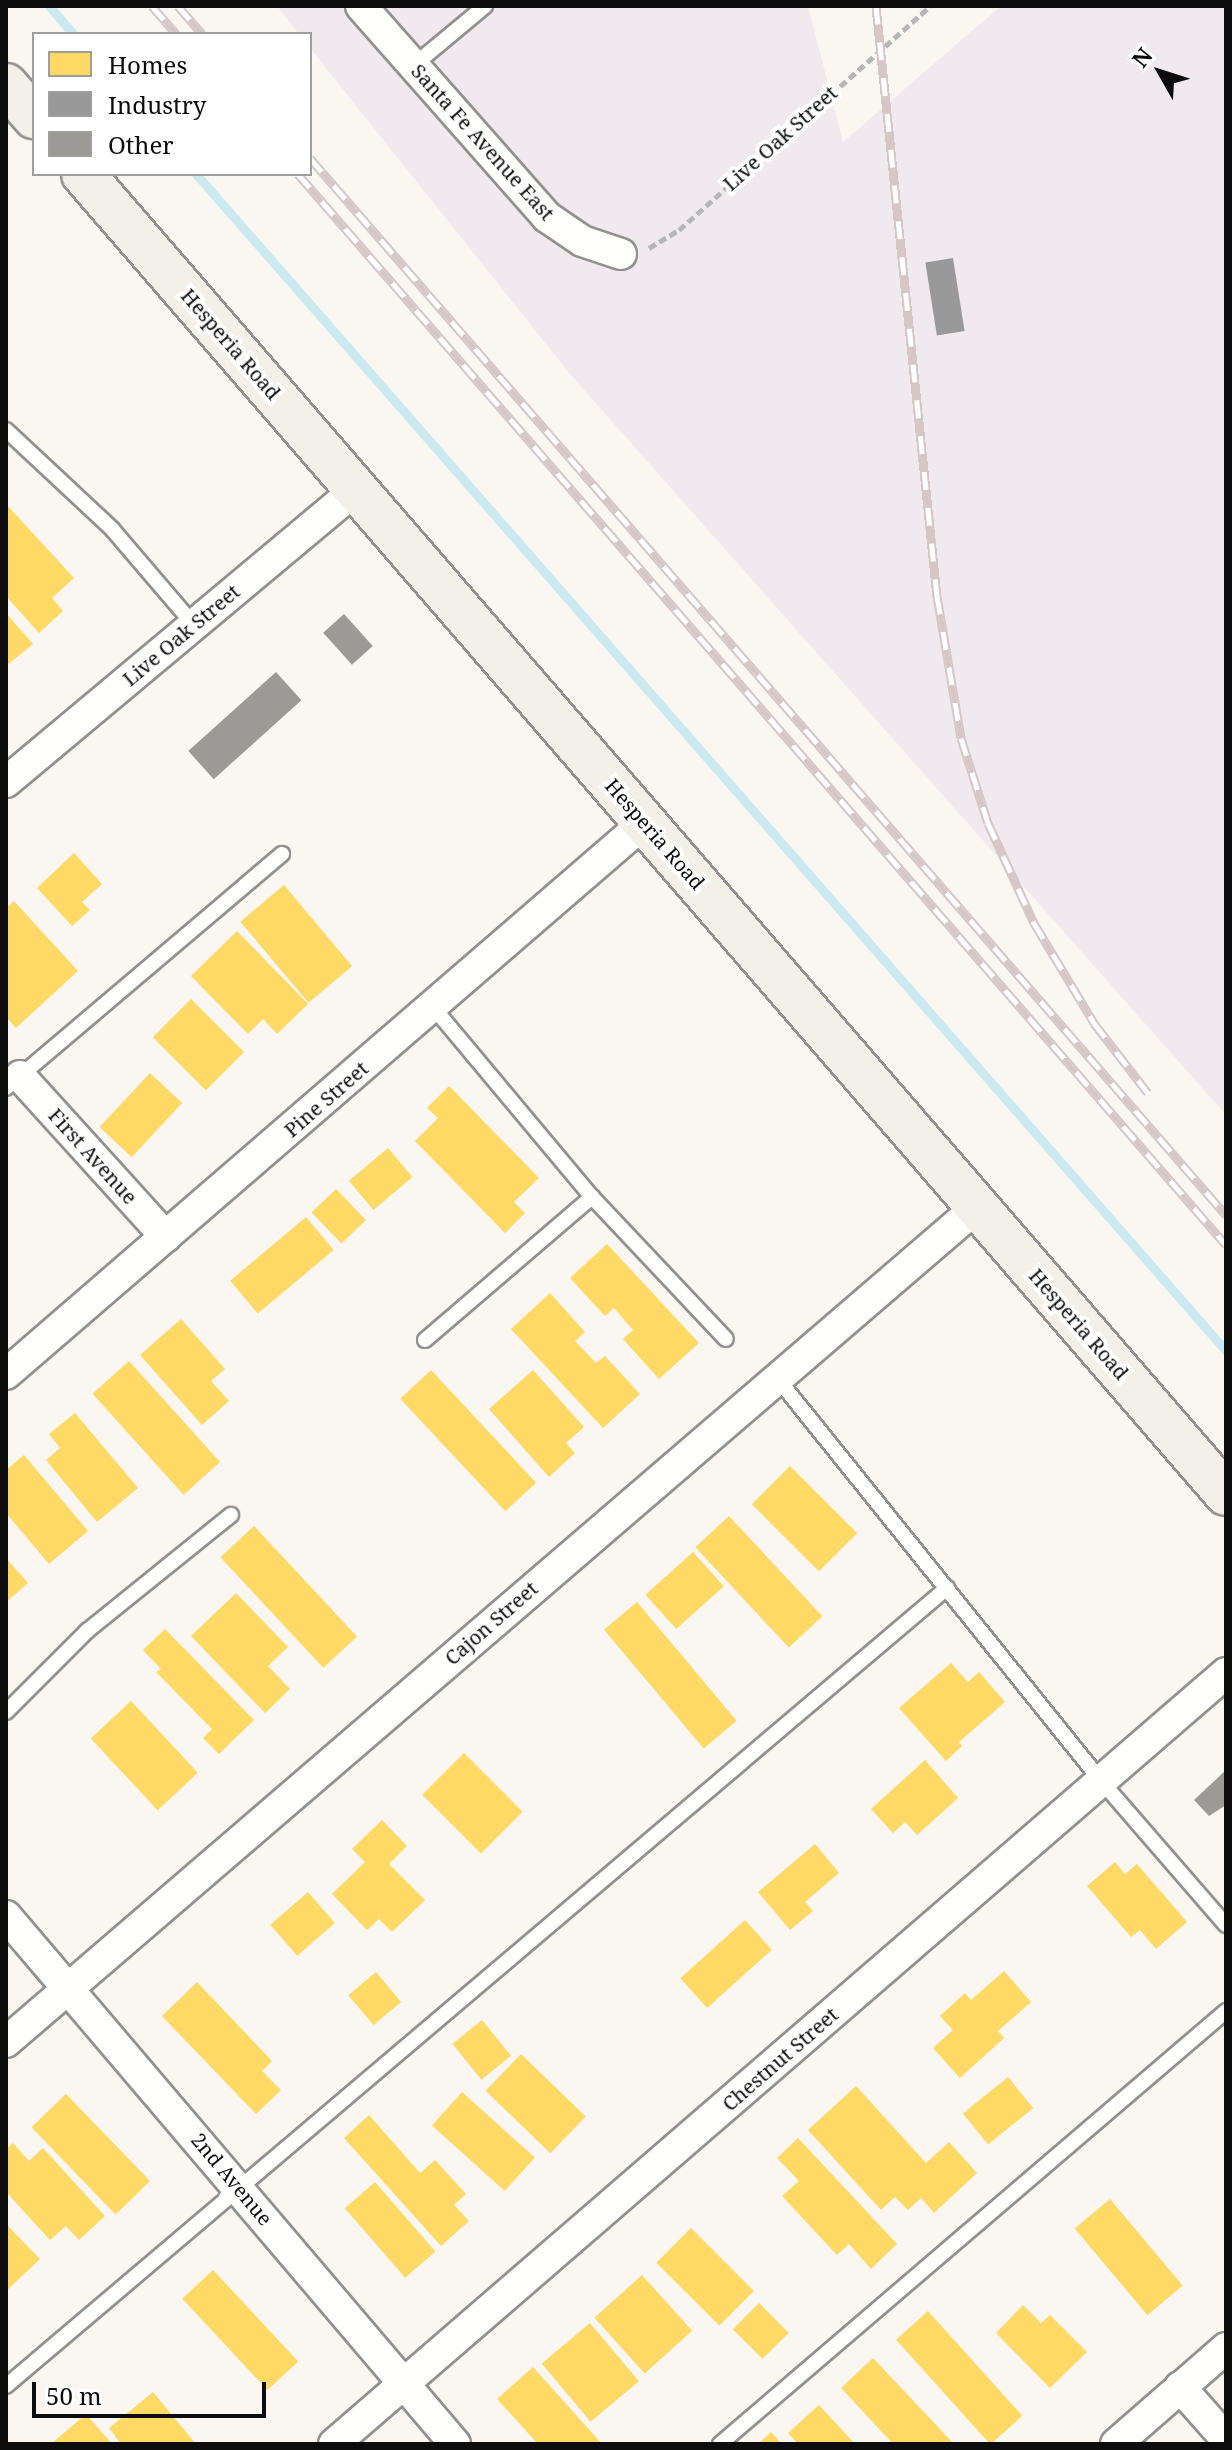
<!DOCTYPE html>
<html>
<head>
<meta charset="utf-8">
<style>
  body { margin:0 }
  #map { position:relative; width:1232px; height:2450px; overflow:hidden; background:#faf6f2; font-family:"Noto Serif",serif }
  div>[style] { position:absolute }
  .industrial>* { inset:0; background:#f0eaee }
  .homes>* { inset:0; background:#ffd966; transform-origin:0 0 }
  .industry>* { inset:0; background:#999; transform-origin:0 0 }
  .stream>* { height:9px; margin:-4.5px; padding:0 4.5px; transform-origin:4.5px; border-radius:4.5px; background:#cce9ef }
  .building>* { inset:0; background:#9c9a97; transform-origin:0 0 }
  .path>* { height:5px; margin-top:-2.5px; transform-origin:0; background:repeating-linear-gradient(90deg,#b7b6b6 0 8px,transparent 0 12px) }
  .roads { filter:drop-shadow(2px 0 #939190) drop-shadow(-2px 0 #939190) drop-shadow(0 2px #939190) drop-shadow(0 -2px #939190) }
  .service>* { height:14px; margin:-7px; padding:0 7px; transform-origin:7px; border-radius:7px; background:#fefefd }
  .minor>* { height:30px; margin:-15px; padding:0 15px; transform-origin:15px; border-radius:15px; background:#fefefd }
  .secondary>* { height:42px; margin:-21px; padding:0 21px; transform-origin:21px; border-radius:21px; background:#f3f0ea }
  .rail>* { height:9px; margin-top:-4.5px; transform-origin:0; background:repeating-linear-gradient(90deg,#fff 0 18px,#d5c6c8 0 36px); box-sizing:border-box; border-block:2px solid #d5c6c8 }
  span { translate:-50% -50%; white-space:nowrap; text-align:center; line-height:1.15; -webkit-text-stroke:8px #fff; paint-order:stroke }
  .street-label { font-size:20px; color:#0c0c0c }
  .frame { position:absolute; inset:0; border:8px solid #0c0c0c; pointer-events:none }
  .legend { position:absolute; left:32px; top:32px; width:280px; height:144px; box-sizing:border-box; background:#fff; border:2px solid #9e9e9e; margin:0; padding:10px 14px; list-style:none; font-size:24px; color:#0c0c0c }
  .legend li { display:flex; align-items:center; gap:16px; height:40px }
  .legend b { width:40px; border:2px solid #9e9e9e }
  .north { position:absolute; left:1120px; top:32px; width:80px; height:80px; -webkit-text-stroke:6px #fff; paint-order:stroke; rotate:309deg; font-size:22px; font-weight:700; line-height:32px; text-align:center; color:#0c0c0c }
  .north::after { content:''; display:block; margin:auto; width:28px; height:36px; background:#0c0c0c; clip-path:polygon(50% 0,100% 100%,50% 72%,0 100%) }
  .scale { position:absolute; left:32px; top:2382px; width:234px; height:36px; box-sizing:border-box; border:4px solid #0c0c0c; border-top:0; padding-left:10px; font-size:24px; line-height:28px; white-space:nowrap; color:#0c0c0c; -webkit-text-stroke:6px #fff; paint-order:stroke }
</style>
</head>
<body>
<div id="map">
  <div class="industrial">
    <div style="clip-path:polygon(277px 6px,808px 6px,843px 142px,1001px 6px,1226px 6px,1226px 1115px,570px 374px,310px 48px,310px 34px,299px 34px)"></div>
  </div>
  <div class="homes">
    <div style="clip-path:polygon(6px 504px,74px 578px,52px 598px,63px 611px,39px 633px,6px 596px)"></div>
    <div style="clip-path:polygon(6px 613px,33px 644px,6px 666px)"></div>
    <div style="clip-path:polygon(74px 853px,102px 884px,82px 902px,90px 910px,72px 926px,37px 888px)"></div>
    <div style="left:284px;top:885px;width:106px;height:57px;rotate:50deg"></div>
    <div style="clip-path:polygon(14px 901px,78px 971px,16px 1028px,6px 1017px,6px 908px)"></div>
    <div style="clip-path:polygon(237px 931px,308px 1004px,277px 1034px,263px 1019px,248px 1034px,191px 976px)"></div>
    <div style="left:191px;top:999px;width:75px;height:54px;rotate:45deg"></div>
    <div style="left:150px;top:1073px;width:44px;height:74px;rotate:43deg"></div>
    <div style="clip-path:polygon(449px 1086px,539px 1178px,514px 1202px,525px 1213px,505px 1233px,415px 1141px,438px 1118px,427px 1108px)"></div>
    <div style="left:388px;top:1148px;width:38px;height:51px;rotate:50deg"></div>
    <div style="left:336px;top:1189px;width:43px;height:34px;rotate:46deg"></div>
    <div style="left:306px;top:1217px;width:43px;height:99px;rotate:50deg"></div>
    <div style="clip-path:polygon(607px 1244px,699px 1343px,659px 1379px,623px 1339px,633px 1330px,614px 1308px,605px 1316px,570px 1278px)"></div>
    <div style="clip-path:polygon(550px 1293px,585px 1332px,575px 1341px,596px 1363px,605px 1356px,640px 1394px,603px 1428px,511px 1329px)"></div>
    <div style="clip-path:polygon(181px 1319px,225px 1369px,211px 1381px,229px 1401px,202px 1425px,140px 1355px)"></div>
    <div style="left:129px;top:1361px;width:136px;height:49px;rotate:48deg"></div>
    <div style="left:431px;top:1370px;width:154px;height:42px;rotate:47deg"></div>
    <div style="clip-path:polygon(533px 1370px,584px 1427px,566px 1443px,575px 1453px,549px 1477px,489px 1409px)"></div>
    <div style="clip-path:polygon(75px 1413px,138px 1488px,97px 1522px,46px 1460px,60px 1448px,49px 1434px)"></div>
    <div style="clip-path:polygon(24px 1455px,88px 1531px,49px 1564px,6px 1513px,6px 1470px)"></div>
    <div style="left:790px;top:1466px;width:95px;height:54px;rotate:45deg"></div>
    <div style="left:729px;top:1516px;width:137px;height:46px;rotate:47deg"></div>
    <div style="left:254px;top:1526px;width:151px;height:46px;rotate:47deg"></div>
    <div style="left:693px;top:1552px;width:46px;height:64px;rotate:48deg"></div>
    <div style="clip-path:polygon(6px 1558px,28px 1583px,6px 1602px)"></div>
    <div style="clip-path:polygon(236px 1593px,288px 1647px,268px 1666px,290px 1689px,265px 1713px,191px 1636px)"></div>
    <div style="left:637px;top:1602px;width:155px;height:43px;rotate:50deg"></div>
    <div style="clip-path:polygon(165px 1629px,254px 1720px,219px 1754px,203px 1738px,212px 1729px,156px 1672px,161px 1669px,143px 1650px)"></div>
    <div style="clip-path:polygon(951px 1663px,968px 1682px,979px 1672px,1005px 1702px,959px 1742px,962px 1746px,946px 1761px,899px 1708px)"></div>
    <div style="left:131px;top:1701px;width:98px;height:55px;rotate:47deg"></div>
    <div style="left:464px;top:1753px;width:83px;height:59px;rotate:45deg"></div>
    <div style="clip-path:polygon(925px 1760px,958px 1798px,917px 1835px,905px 1822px,893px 1833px,871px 1809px)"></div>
    <div style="clip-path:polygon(382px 1820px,407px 1846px,389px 1864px,425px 1900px,392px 1932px,379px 1919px,367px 1930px,332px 1894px,365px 1862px,352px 1849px)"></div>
    <div style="clip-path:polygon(815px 1844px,839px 1873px,805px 1902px,813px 1911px,790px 1930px,758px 1892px)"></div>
    <div style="clip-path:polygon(1115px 1862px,1125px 1874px,1137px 1864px,1187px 1922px,1156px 1949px,1140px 1930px,1131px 1937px,1087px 1886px)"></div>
    <div style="left:308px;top:1892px;width:41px;height:50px;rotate:49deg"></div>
    <div style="left:745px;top:1920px;width:40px;height:87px;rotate:48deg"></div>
    <div style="clip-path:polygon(1004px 1971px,1031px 2002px,998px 2031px,1004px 2038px,960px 2078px,933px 2048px,953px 2030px,940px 2016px,965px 1993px,971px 2000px)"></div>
    <div style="left:376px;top:1972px;width:39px;height:36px;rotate:50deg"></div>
    <div style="clip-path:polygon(197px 1982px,272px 2061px,262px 2071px,281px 2090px,256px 2114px,162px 2016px)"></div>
    <div style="left:482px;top:2020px;width:46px;height:38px;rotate:51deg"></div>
    <div style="left:521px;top:2054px;width:90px;height:51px;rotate:44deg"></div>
    <div style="left:1008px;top:2077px;width:40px;height:58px;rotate:51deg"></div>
    <div style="clip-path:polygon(856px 2086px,926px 2163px,949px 2142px,977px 2173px,934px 2213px,921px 2198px,908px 2210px,895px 2197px,881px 2210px,808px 2130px)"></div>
    <div style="left:462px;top:2092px;width:98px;height:45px;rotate:42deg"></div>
    <div style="left:66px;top:2094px;width:121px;height:48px;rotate:46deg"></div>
    <div style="clip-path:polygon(369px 2115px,420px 2173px,435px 2160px,466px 2194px,454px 2205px,469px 2221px,441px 2246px,344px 2138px)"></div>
    <div style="clip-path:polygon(798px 2138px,897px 2244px,871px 2269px,849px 2244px,837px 2255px,782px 2196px,799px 2181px,777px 2158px)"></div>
    <div style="clip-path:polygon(13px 2143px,29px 2161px,43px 2148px,105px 2216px,79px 2240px,66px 2226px,50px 2240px,6px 2192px,6px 2149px)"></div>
    <div style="left:375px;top:2182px;width:92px;height:40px;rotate:49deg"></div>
    <div style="left:1110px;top:2199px;width:113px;height:46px;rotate:50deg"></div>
    <div style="clip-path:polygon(6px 2224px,40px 2259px,6px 2291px)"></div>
    <div style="left:691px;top:2228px;width:89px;height:49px;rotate:45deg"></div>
    <div style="left:213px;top:2270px;width:125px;height:42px;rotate:47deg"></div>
    <div style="left:642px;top:2275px;width:75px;height:64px;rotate:48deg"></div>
    <div style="left:759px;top:2303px;width:42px;height:37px;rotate:45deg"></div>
    <div style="clip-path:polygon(1023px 2305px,1041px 2323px,1050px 2315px,1087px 2352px,1050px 2388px,996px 2333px)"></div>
    <div style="left:928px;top:2311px;width:141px;height:43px;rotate:48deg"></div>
    <div style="left:590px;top:2323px;width:76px;height:63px;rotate:50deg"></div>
    <div style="clip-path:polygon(873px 2358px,954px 2444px,893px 2444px,841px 2388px)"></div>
    <div style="clip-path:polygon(533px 2367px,602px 2444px,538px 2444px,497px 2399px)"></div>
    <div style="clip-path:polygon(153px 2392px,196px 2444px,121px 2444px,109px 2428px)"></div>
    <div style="clip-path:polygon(819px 2405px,855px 2444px,798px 2444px,788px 2433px)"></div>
    <div style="clip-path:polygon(86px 2414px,112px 2444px,51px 2444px)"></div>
    <div style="clip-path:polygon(771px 2432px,782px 2444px,758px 2444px)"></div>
  </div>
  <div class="industry">
    <div style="left:953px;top:258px;width:74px;height:28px;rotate:81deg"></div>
  </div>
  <div class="stream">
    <div style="left:49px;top:6px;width:37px;rotate:49deg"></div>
    <div style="left:196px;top:174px;width:1564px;rotate:48.81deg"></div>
  </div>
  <div class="building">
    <div style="left:344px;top:614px;width:43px;height:28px;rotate:48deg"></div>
    <div style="left:276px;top:672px;width:38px;height:118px;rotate:48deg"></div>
    <div style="clip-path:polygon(1226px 1770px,1226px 1805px,1209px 1816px,1194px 1800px)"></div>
  </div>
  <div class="path">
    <div style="left:649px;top:248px;width:35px;rotate:-31deg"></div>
    <div style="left:679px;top:230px;width:336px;rotate:-41.7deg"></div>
  </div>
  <div class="roads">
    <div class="service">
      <div style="left:413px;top:66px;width:94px;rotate:-39.8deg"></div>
      <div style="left:6px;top:430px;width:145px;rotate:43deg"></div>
      <div style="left:112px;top:529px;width:126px;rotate:49.5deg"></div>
      <div style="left:433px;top:1007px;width:248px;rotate:50.1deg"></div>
      <div style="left:592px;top:1197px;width:195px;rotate:46.7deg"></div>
      <div style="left:6px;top:1088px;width:362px;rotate:-40.3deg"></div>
      <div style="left:425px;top:1340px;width:220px;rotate:-40.6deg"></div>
      <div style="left:777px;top:1378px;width:518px;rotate:51.18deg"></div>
      <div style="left:1102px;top:1782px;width:189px;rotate:49.1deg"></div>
      <div style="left:6px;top:1712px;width:115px;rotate:-45deg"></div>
      <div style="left:87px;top:1631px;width:185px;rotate:-38.9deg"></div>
      <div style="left:6px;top:2386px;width:1234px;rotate:-40.3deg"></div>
      <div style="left:720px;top:2444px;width:666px;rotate:-40.55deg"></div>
    </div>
    <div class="minor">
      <div style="left:361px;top:6px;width:281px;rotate:48.6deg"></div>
      <div style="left:547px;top:217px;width:42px;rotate:34.4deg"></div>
      <div style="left:582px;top:241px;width:41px;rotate:18.4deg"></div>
      <div style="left:6px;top:782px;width:458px;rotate:-39.9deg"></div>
      <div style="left:20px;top:1076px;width:217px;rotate:47.8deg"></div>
      <div style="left:6px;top:1374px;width:844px;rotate:-40.82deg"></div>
      <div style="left:6px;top:1916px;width:693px;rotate:49.62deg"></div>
      <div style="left:6px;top:2042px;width:1281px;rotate:-40.69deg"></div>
      <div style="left:1180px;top:2387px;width:69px;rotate:48.5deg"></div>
      <div style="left:334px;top:2444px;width:1179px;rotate:-40.84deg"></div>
      <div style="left:1116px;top:2444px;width:146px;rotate:-41.1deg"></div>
    </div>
    <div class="secondary">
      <div style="left:6px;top:85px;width:43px;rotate:48.8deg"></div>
      <div style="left:83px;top:174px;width:1746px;rotate:49.11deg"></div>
    </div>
  </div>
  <div class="rail">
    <div style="left:152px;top:6px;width:37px;rotate:49deg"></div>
    <div style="left:178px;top:6px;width:37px;rotate:49deg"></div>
    <div style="left:876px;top:6px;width:593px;rotate:84.1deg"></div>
    <div style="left:937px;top:596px;width:144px;rotate:80.4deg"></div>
    <div style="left:961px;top:738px;width:89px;rotate:72.4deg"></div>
    <div style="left:988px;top:823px;width:110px;rotate:65.3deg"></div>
    <div style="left:1034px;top:923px;width:117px;rotate:59deg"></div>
    <div style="left:1094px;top:1023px;width:88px;rotate:52.4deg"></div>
    <div style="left:310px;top:158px;width:1399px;rotate:49.09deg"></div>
    <div style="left:298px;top:174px;width:1417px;rotate:49.09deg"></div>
  </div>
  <div class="street-label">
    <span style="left:780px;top:138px;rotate:-42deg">Live Oak Street</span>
    <span style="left:483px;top:142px;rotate:48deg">Santa Fe Avenue East</span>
    <span style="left:231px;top:344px;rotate:49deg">Hesperia Road</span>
    <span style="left:181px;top:635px;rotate:-40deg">Live Oak Street</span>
    <span style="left:655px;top:834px;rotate:49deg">Hesperia Road</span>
    <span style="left:326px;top:1099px;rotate:-41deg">Pine Street</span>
    <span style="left:93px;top:1156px;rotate:48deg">First Avenue</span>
    <span style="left:1079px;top:1324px;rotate:49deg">Hesperia Road</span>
    <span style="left:491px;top:1623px;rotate:-41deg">Cajon Street</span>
    <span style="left:780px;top:2059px;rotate:-41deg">Chestnut Street</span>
    <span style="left:232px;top:2179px;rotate:50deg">2nd Avenue</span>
  </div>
  <div class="frame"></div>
  <ul class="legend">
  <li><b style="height:22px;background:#ffd966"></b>Homes</li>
  <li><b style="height:22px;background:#999"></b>Industry</li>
  <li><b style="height:22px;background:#9c9a97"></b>Other</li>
  </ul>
  <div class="north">N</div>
  <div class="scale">50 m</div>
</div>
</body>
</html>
